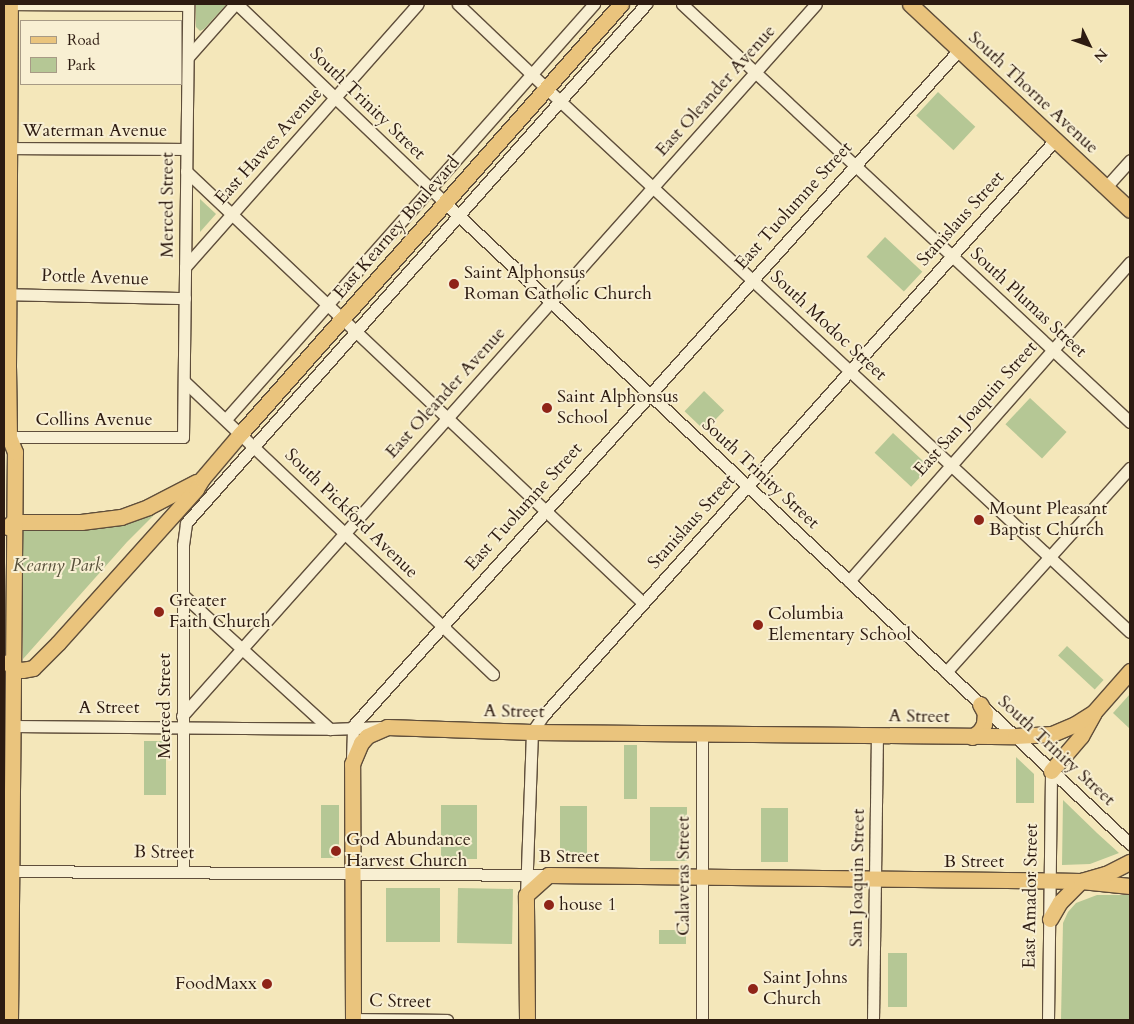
<!DOCTYPE html>
<html>
<head>
<meta charset="utf-8">
<style>
  body { margin:0 }
  #map { position:relative; width:1134px; height:1024px; overflow:hidden; background:#f4e7ba; font-family:Cardo,serif }
  div>[style] { position:absolute }
  .green>* { inset:0; background:#b5c795; transform-origin:0 0 }
  .roads { filter:drop-shadow(1px 0 #5f4e3b) drop-shadow(-1px 0 #5f4e3b) drop-shadow(0 1px #5f4e3b) drop-shadow(0 -1px #5f4e3b) }
  .minor>* { height:11px; margin:-5.5px; padding:0 5.5px; transform-origin:5.5px; border-radius:5.5px; background:#f8efd2 }
  .major>* { height:15px; margin:-7.5px; padding:0 7.5px; transform-origin:7.5px; border-radius:7.5px; background:#eac47d }
  .dots>* { width:14px; height:14px; translate:-50% -50%; box-sizing:border-box; border:2px solid #f8efd2; border-radius:50% }
  span { translate:-50% -50%; white-space:nowrap; text-align:center; line-height:1.15; -webkit-text-stroke:4px #f8efd2; paint-order:stroke }
  .street-label { font-size:18px; color:#2d1b11 }
  .poi-label { font-size:18px; color:#2d1b11 }
  .left { translate:0 -50%; text-align:left }
  .right { translate:-100% -50%; text-align:right }
  .park-label { font-size:18px; color:#564f39; font-style:italic }
  .frame { position:absolute; inset:0; border:5px solid #2d1b11; pointer-events:none }
  .legend { position:absolute; left:20px; top:20px; width:162px; height:65px; box-sizing:border-box; background:#f8efd2; border:1px solid #a79a85; margin:0; padding:6px 9px; list-style:none; font-size:15px; color:#2d1b11 }
  .legend li { display:flex; align-items:center; gap:10px; height:25px }
  .legend b { width:25px; border:1px solid #a79a85 }
  .north { position:absolute; left:1064px; top:20px; width:50px; height:50px; -webkit-text-stroke:4px #f8efd2; paint-order:stroke; rotate:132deg; font-size:14px; font-weight:700; line-height:20px; text-align:center; color:#2d1b11 }
  .north::after { content:''; display:block; margin:auto; width:18px; height:22px; background:#2d1b11; clip-path:polygon(50% 0,100% 100%,50% 72%,0 100%) }
</style>
</head>
<body>
<div id="map">
  <div class="green">
    <div style="clip-path:polygon(196px 4px,225px 4px,225px 6px,204px 29px,200px 31px,196px 27px)"></div>
    <div style="left:938px;top:92px;width:51px;height:32px;rotate:43deg"></div>
    <div style="clip-path:polygon(200px 199px,216px 214px,200px 232px)"></div>
    <div style="left:885px;top:237px;width:51px;height:27px;rotate:43deg"></div>
    <div style="left:704px;top:391px;width:28px;height:28px;rotate:44deg"></div>
    <div style="left:1030px;top:398px;width:50px;height:36px;rotate:43deg"></div>
    <div style="left:893px;top:433px;width:50px;height:27px;rotate:43deg"></div>
    <div style="clip-path:polygon(156px 513px,127px 542px,23px 659px,23px 529px,109px 527px)"></div>
    <div style="left:1067px;top:646px;width:50px;height:13px;rotate:43deg"></div>
    <div style="clip-path:polygon(1130px 694px,1130px 729px,1113px 713px)"></div>
    <div style="left:144px;top:741px;width:22px;height:54px"></div>
    <div style="left:624px;top:745px;width:13px;height:54px"></div>
    <div style="clip-path:polygon(1016px 757px,1034px 774px,1034px 803px,1016px 803px)"></div>
    <div style="clip-path:polygon(1063px 800px,1097px 833px,1119px 853px,1090px 864px,1062px 865px)"></div>
    <div style="left:321px;top:805px;width:18px;height:53px"></div>
    <div style="left:441px;top:805px;width:36px;height:54px"></div>
    <div style="left:560px;top:806px;width:27px;height:54px"></div>
    <div style="left:650px;top:807px;width:37px;height:54px"></div>
    <div style="left:761px;top:808px;width:27px;height:54px"></div>
    <div style="left:386px;top:888px;width:54px;height:54px"></div>
    <div style="left:458px;top:888px;width:55px;height:55px;rotate:1deg"></div>
    <div style="clip-path:polygon(1097px 895px,1130px 895px,1130px 1020px,1061px 1020px,1063px 923px,1068px 912px,1076px 903px)"></div>
    <div style="left:659px;top:930px;width:27px;height:14px"></div>
    <div style="left:888px;top:953px;width:19px;height:54px"></div>
  </div>
  <div class="roads">
    <div class="minor">
      <div style="left:4px;top:4px;width:184px;rotate:0.3deg"></div>
      <div style="left:237px;top:4px;width:286px;rotate:43.7deg"></div>
      <div style="left:444px;top:202px;width:940px;rotate:43.1deg"></div>
      <div style="left:458px;top:4px;width:122px;rotate:43.7deg"></div>
      <div style="left:546px;top:88px;width:798px;rotate:42.97deg"></div>
      <div style="left:682px;top:4px;width:613px;rotate:43.02deg"></div>
      <div style="left:188px;top:57px;width:71px;rotate:-48.4deg"></div>
      <div style="left:4px;top:148px;width:182px;rotate:0.3deg"></div>
      <div style="left:186px;top:171px;width:629px;rotate:43.39deg"></div>
      <div style="left:1106px;top:187px;width:36px;rotate:-48deg"></div>
      <div style="left:185px;top:267px;width:351px;rotate:-48.5deg"></div>
      <div style="left:4px;top:294px;width:181px;rotate:1.3deg"></div>
      <div style="left:184px;top:381px;width:426px;rotate:43.5deg"></div>
      <div style="left:226px;top:419px;width:555px;rotate:-48.44deg"></div>
      <div style="left:4px;top:437px;width:179px"></div>
      <div style="left:183px;top:437px;width:433px;rotate:-89.3deg"></div>
      <div style="left:849px;top:581px;width:425px;rotate:-48.6deg"></div>
      <div style="left:183px;top:595px;width:199px;rotate:42.4deg"></div>
      <div style="left:946px;top:672px;width:275px;rotate:-48deg"></div>
      <div style="left:182px;top:716px;width:953px;rotate:-48.32deg"></div>
      <div style="left:12px;top:726px;width:318px;rotate:0.5deg"></div>
      <div style="left:330px;top:729px;width:53px;rotate:-2.2deg"></div>
      <div style="left:702px;top:732px;width:288px;rotate:90deg"></div>
      <div style="left:352px;top:759px;width:33px;rotate:-88deg"></div>
      <div style="left:353px;top:726px;width:908px;rotate:-48.13deg"></div>
      <div style="left:4px;top:871px;width:544px;rotate:0.42deg"></div>
      <div style="left:183px;top:872px;width:327px;rotate:-90deg"></div>
      <div style="left:183px;top:545px;width:22px;rotate:-82deg"></div>
      <div style="left:186px;top:523px;width:694px;rotate:-48.45deg"></div>
      <div style="left:526px;top:895px;width:163px;rotate:-87.9deg"></div>
      <div style="left:532px;top:732px;width:18px;rotate:-56deg"></div>
      <div style="left:542px;top:717px;width:772px;rotate:-48.36deg"></div>
      <div style="left:353px;top:1019px;width:94px;rotate:0.6deg"></div>
      <div style="left:873px;top:1020px;width:284px;rotate:-89.2deg"></div>
      <div style="left:1048px;top:1020px;width:249px;rotate:-89.3deg"></div>
    </div>
    <div class="major">
      <div style="left:910px;top:4px;width:301px;rotate:43.1deg"></div>
      <div style="left:7px;top:527px;width:8px;rotate:-40deg"></div>
      <div style="left:13px;top:522px;width:68px"></div>
      <div style="left:81px;top:522px;width:40px;rotate:-7.1deg"></div>
      <div style="left:121px;top:517px;width:29px;rotate:-20deg"></div>
      <div style="left:148px;top:507px;width:54px;rotate:-27.5deg"></div>
      <div style="left:8px;top:662px;width:8px;rotate:50deg"></div>
      <div style="left:13px;top:668px;width:9px;rotate:13deg"></div>
      <div style="left:22px;top:670px;width:11px;rotate:-10deg"></div>
      <div style="left:33px;top:668px;width:35px;rotate:-45deg"></div>
      <div style="left:58px;top:643px;width:207px;rotate:-48.1deg"></div>
      <div style="left:196px;top:489px;width:12px;rotate:-59deg"></div>
      <div style="left:202px;top:479px;width:60px;rotate:-49.7deg"></div>
      <div style="left:241px;top:433px;width:573px;rotate:-48.47deg"></div>
      <div style="left:972px;top:737px;width:10px;rotate:-37deg"></div>
      <div style="left:980px;top:731px;width:8px;rotate:-60deg"></div>
      <div style="left:984px;top:724px;width:11px;rotate:-85deg"></div>
      <div style="left:985px;top:713px;width:10px;rotate:-119deg"></div>
      <div style="left:1051px;top:771px;width:46px;rotate:-49.4deg"></div>
      <div style="left:1081px;top:736px;width:26px;rotate:-61deg"></div>
      <div style="left:1050px;top:919px;width:20px;rotate:-60deg"></div>
      <div style="left:1060px;top:902px;width:30px;rotate:-45deg"></div>
      <div style="left:1081px;top:881px;width:49px;rotate:5.8deg"></div>
      <div style="left:10px;top:1020px;width:568px;rotate:-89.5deg"></div>
      <div style="left:15px;top:452px;width:16px;rotate:-112deg"></div>
      <div style="left:9px;top:437px;width:70px;rotate:-90.8deg"></div>
      <div style="left:8px;top:367px;width:363px;rotate:-89.7deg"></div>
      <div style="left:353px;top:1020px;width:256px;rotate:-90.2deg"></div>
      <div style="left:352px;top:764px;width:23px;rotate:-67deg"></div>
      <div style="left:361px;top:743px;width:9px;rotate:-49deg"></div>
      <div style="left:367px;top:736px;width:22px;rotate:-24deg"></div>
      <div style="left:387px;top:727px;width:145px;rotate:2deg"></div>
      <div style="left:532px;top:732px;width:483px;rotate:0.5deg"></div>
      <div style="left:1015px;top:736px;width:37px;rotate:-3deg"></div>
      <div style="left:1052px;top:734px;width:25px;rotate:-23deg"></div>
      <div style="left:1075px;top:724px;width:22px;rotate:-32deg"></div>
      <div style="left:1094px;top:712px;width:55px;rotate:-48.7deg"></div>
      <div style="left:527px;top:1020px;width:125px;rotate:-90.5deg"></div>
      <div style="left:526px;top:895px;width:30px;rotate:-42deg"></div>
      <div style="left:548px;top:875px;width:533px;rotate:0.64deg"></div>
      <div style="left:1081px;top:881px;width:26px;rotate:-16deg"></div>
      <div style="left:1106px;top:874px;width:27px;rotate:-27deg"></div>
    </div>
  </div>
  <div class="dots">
    <div style="left:454px;top:284px;background:#8f2418"></div>
    <div style="left:547px;top:408px;background:#8f2418"></div>
    <div style="left:979px;top:520px;background:#8f2418"></div>
    <div style="left:159px;top:612px;background:#8f2418"></div>
    <div style="left:758px;top:625px;background:#8f2418"></div>
    <div style="left:336px;top:851px;background:#8f2418"></div>
    <div style="left:549px;top:905px;background:#8f2418"></div>
    <div style="left:267px;top:984px;background:#8f2418"></div>
    <div style="left:753px;top:989px;background:#8f2418"></div>
  </div>
  <div class="street-label">
    <span style="left:716px;top:91px;rotate:-48deg">East Oleander Avenue</span>
    <span style="left:1033px;top:93px;rotate:43deg">South Thorne Avenue</span>
    <span style="left:367px;top:104px;rotate:44deg">South Trinity Street</span>
    <span style="left:95px;top:131px">Waterman Avenue</span>
    <span style="left:269px;top:146px;rotate:-48deg">East Hawes Avenue</span>
    <span style="left:168px;top:205px;rotate:-90deg">Merced Street</span>
    <span style="left:794px;top:206px;rotate:-48deg">East Tuolumne Street</span>
    <span style="left:961px;top:219px;rotate:-48deg">Stanislaus Street</span>
    <span style="left:397px;top:228px;rotate:-49deg">East Kearney Boulevard</span>
    <span style="left:95px;top:278px;rotate:2deg">Pottle Avenue</span>
    <span style="left:1028px;top:303px;rotate:43deg">South Plumas Street</span>
    <span style="left:828px;top:326px;rotate:43deg">South Modoc Street</span>
    <span style="left:446px;top:393px;rotate:-48deg">East Oleander Avenue</span>
    <span style="left:976px;top:409px;rotate:-48deg">East San Joaquin Street</span>
    <span style="left:94px;top:420px">Collins Avenue</span>
    <span style="left:760px;top:474px;rotate:43deg">South Trinity Street</span>
    <span style="left:524px;top:507px;rotate:-48deg">East Tuolumne Street</span>
    <span style="left:351px;top:514px;rotate:44deg">South Pickford Avenue</span>
    <span style="left:692px;top:522px;rotate:-48deg">Stanislaus Street</span>
    <span style="left:165px;top:706px;rotate:-90deg">Merced Street</span>
    <span style="left:109px;top:708px">A Street</span>
    <span style="left:514px;top:712px;rotate:1deg">A Street</span>
    <span style="left:919px;top:717px;rotate:1deg">A Street</span>
    <span style="left:1056px;top:751px;rotate:43deg">South Trinity Street</span>
    <span style="left:164px;top:853px;rotate:1deg">B Street</span>
    <span style="left:569px;top:857px">B Street</span>
    <span style="left:974px;top:862px">B Street</span>
    <span style="left:684px;top:876px;rotate:-90deg">Calaveras Street</span>
    <span style="left:858px;top:878px;rotate:-89deg">San Joaquin Street</span>
    <span style="left:1031px;top:896px;rotate:-89deg">East Amador Street</span>
    <span style="left:400px;top:1002px;rotate:1deg">C Street</span>
  </div>
  <div class="poi-label">
    <span class="left" style="left:464px;top:284px">Saint Alphonsus<br>Roman Catholic Church</span>
    <span class="left" style="left:557px;top:408px">Saint Alphonsus<br>School</span>
    <span class="left" style="left:989px;top:520px">Mount Pleasant<br>Baptist Church</span>
    <span class="left" style="left:169px;top:612px">Greater<br>Faith Church</span>
    <span class="left" style="left:768px;top:625px">Columbia<br>Elementary School</span>
    <span class="left" style="left:346px;top:851px">God Abundance<br>Harvest Church</span>
    <span class="left" style="left:559px;top:905px">house 1</span>
    <span class="left" style="left:763px;top:989px">Saint Johns<br>Church</span>
    <span class="right" style="left:257px;top:984px">FoodMaxx</span>
  </div>
  <div class="park-label">
    <span style="left:58px;top:566px">Kearny Park</span>
  </div>
  <div class="frame"></div>
  <ul class="legend">
  <li><b style="height:6px;background:#eac47d"></b>Road</li>
  <li><b style="height:14px;background:#b5c795"></b>Park</li>
  </ul>
  <div class="north">N</div>
</div>
</body>
</html>
